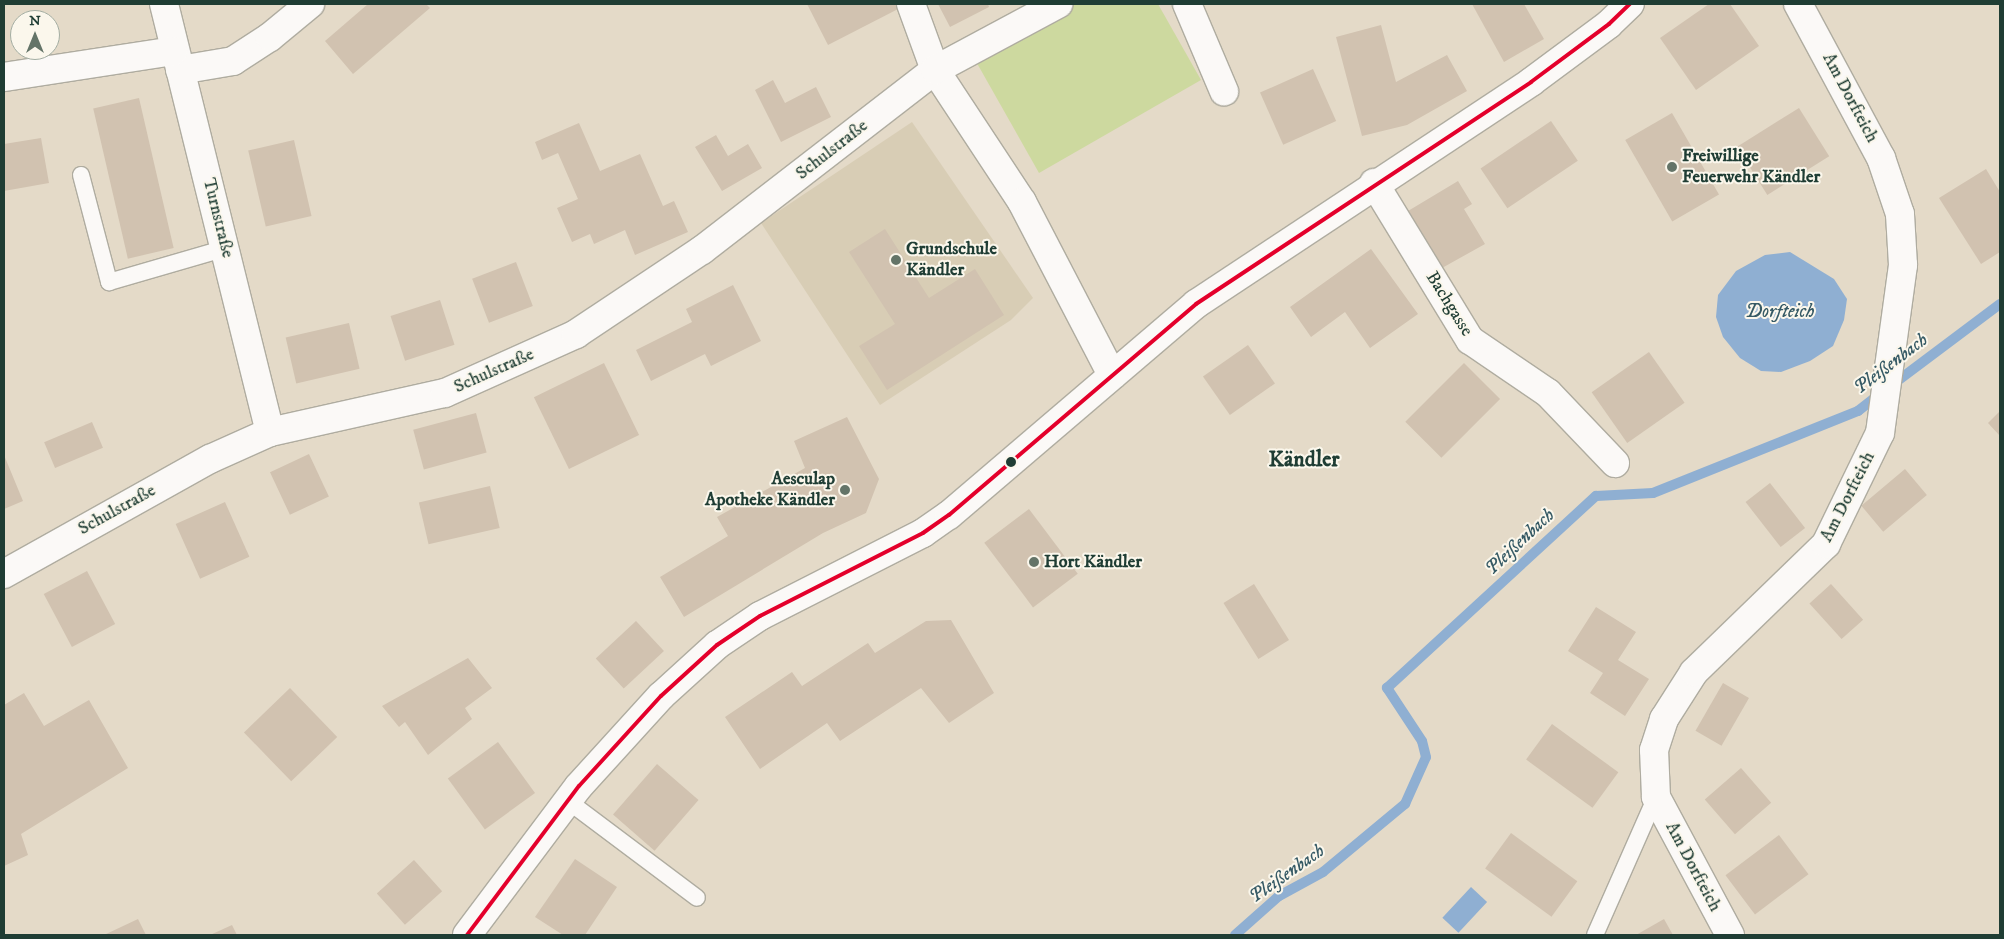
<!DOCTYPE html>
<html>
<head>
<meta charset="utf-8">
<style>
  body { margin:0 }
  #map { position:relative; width:2004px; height:939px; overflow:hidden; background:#e4dac8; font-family:"IM FELL DW Pica",serif }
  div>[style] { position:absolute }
  .built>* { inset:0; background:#d8cdb5 }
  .green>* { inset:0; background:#cdd99f }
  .water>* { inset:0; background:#8fafd2; transform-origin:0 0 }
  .stream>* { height:10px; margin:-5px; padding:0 5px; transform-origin:5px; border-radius:5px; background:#8fafd2 }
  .building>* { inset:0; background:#d1c2b0; transform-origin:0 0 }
  .roads { filter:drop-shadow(1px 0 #afaca0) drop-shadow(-1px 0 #afaca0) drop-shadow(0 1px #afaca0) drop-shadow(0 -1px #afaca0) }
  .service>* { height:16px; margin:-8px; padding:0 8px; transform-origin:8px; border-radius:8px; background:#fbf9f7 }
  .minor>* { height:28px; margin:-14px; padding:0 14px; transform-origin:14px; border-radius:14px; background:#fbf9f7 }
  .tertiary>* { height:28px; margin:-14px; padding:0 14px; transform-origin:14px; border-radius:14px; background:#fbf9f7 }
  .bus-1>* { height:4px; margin:-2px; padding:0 2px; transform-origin:2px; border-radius:2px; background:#e4002b }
  .dots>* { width:14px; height:14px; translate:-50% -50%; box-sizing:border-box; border:2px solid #fbf7ec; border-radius:50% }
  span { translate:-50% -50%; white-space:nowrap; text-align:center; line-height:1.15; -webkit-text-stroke:4px #fbf7ec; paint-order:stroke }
  .street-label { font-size:18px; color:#1f3d34 }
  .poi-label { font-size:18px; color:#1f3d34; font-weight:700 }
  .left { translate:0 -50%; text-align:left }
  .right { translate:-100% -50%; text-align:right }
  .water-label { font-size:19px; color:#365a65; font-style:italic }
  .district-label { font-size:22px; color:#1f3d34; font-weight:700 }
  .frame { position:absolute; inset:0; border:5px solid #1f3d34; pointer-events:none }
  .north { position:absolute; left:10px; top:10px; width:50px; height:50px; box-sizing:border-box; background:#fbf7ec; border:1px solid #a3ada2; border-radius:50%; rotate:0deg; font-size:14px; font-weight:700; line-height:20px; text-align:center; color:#1f3d34 }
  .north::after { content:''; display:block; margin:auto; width:18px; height:22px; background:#647468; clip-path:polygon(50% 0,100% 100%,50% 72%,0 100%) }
</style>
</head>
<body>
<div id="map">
  <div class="built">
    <div style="clip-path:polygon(912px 122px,1033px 298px,1011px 320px,880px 405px,761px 223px)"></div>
  </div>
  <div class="green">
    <div style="clip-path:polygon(1074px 4px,1158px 4px,1201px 80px,1039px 173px,974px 58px)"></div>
  </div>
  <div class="water">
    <div style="clip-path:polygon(1790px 252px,1834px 279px,1847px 299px,1844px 320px,1833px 346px,1810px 361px,1781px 372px,1761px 371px,1740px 358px,1723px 337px,1716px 317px,1718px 295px,1736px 271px,1765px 255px)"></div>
    <div style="left:1471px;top:887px;width:22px;height:42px;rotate:43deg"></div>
  </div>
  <div class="stream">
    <div style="left:1892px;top:385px;width:135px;rotate:-36.9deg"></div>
    <div style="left:1235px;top:935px;width:59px;rotate:-41.6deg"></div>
    <div style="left:1279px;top:896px;width:50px;rotate:-28.6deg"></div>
    <div style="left:1323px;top:872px;width:107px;rotate:-39.7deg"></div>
    <div style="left:1405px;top:804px;width:51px;rotate:-65.9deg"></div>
    <div style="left:1426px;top:757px;width:16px;rotate:-104deg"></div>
    <div style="left:1422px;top:741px;width:64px;rotate:-123.4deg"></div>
    <div style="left:1387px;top:688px;width:284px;rotate:-42.6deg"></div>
    <div style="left:1596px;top:496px;width:57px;rotate:-3deg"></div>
    <div style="left:1653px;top:493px;width:221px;rotate:-21.8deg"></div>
    <div style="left:1858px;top:411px;width:28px;rotate:-38deg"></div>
  </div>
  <div class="building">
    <div style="clip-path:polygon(368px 4px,426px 4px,430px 8px,353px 74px,325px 41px)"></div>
    <div style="clip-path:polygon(807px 4px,898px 4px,900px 8px,828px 45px)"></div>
    <div style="clip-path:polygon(938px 4px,988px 4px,989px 7px,950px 27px)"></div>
    <div style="clip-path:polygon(1472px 4px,1524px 4px,1544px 39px,1504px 62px)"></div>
    <div style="clip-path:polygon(1709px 4px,1730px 4px,1759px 46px,1696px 90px,1660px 38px)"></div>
    <div style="clip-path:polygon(1381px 25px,1396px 82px,1447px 55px,1467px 91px,1407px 125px,1362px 136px,1336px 37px)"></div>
    <div style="left:1313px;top:69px;width:57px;height:58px;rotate:66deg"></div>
    <div style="clip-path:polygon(773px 80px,785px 103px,816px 87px,831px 117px,781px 142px,755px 90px)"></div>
    <div style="left:139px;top:98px;width:154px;height:47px;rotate:77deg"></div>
    <div style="left:1799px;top:108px;width:57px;height:73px;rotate:58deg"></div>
    <div style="left:1672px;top:113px;width:94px;height:54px;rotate:60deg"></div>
    <div style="left:1551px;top:121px;width:48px;height:85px;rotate:56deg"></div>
    <div style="clip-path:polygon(579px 123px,600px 171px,640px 154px,663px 206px,674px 201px,688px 232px,635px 255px,625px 230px,594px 244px,590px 234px,572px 242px,557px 208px,578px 199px,558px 153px,542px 160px,535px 142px)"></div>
    <div style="clip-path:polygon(716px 135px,728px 156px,748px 144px,762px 168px,722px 191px,695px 147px)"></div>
    <div style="clip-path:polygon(41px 138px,49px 183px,4px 191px,4px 144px)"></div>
    <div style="left:294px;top:140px;width:78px;height:47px;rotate:77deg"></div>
    <div style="clip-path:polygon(1986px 169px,2000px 192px,2000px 252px,1981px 264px,1939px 198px)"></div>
    <div style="clip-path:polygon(1458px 181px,1472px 204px,1464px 209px,1485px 244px,1442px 268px,1408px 211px)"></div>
    <div style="clip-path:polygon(885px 229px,929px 298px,975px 269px,1004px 315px,887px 390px,859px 346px,895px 324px,849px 252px)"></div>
    <div style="clip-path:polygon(1371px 249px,1418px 314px,1370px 348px,1345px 312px,1311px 337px,1290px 307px)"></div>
    <div style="left:516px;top:262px;width:47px;height:47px;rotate:69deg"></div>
    <div style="clip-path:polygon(733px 285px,761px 341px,711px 366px,705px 354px,651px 381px,636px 350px,692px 322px,686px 309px)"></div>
    <div style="left:440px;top:300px;width:47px;height:52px;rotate:72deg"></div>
    <div style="left:349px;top:323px;width:47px;height:65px;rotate:77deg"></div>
    <div style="left:1248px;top:345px;width:47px;height:55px;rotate:55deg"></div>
    <div style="left:1649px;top:352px;width:62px;height:70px;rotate:55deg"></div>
    <div style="left:604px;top:363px;width:80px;height:78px;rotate:64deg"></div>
    <div style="left:1464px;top:363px;width:51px;height:83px;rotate:45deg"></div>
    <div style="clip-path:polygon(2000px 411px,2000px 436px,1988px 423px)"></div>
    <div style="left:476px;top:413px;width:41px;height:65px;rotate:75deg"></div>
    <div style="clip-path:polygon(847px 417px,879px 479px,866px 513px,823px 533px,684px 617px,660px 577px,728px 536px,717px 517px,805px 468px,794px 441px)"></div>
    <div style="left:92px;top:422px;width:28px;height:52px;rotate:67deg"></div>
    <div style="left:309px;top:454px;width:47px;height:43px;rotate:65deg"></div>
    <div style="clip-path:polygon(4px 455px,23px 501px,4px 509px)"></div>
    <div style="left:1905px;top:469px;width:34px;height:57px;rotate:50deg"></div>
    <div style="left:1770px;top:483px;width:57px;height:31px;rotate:52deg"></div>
    <div style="left:490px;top:486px;width:43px;height:73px;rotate:77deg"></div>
    <div style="left:225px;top:502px;width:60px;height:54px;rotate:66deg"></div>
    <div style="left:1029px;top:509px;width:81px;height:56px;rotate:53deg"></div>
    <div style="left:87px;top:571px;width:60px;height:49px;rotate:62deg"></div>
    <div style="left:1254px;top:584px;width:66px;height:36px;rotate:58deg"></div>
    <div style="left:1831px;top:584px;width:48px;height:29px;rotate:48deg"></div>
    <div style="clip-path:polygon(1596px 607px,1636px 632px,1618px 660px,1649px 679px,1625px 716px,1590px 693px,1603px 673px,1568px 651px)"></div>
    <div style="clip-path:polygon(951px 620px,994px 693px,949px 723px,921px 688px,840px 741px,827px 723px,760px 769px,725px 717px,792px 672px,802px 686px,868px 643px,875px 653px,926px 621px)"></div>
    <div style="left:636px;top:621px;width:41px;height:55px;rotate:47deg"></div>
    <div style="clip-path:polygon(468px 658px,492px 688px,465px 708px,472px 719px,428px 755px,405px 722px,399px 727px,382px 706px)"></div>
    <div style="left:1723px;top:683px;width:30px;height:55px;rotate:30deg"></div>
    <div style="left:290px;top:688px;width:68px;height:64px;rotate:46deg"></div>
    <div style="clip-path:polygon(24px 693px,44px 726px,89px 700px,128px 768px,21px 834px,28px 855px,4px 866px,4px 705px)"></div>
    <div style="left:1552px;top:724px;width:82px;height:44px;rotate:36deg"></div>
    <div style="left:498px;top:742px;width:63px;height:62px;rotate:54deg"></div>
    <div style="left:657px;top:764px;width:55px;height:67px;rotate:41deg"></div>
    <div style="left:1741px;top:768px;width:46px;height:48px;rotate:49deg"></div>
    <div style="left:1511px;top:833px;width:82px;height:44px;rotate:36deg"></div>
    <div style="left:1779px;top:835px;width:49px;height:67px;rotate:53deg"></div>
    <div style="clip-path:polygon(575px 859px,617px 887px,585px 935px,563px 935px,535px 917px)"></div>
    <div style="left:414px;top:860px;width:42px;height:50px;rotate:48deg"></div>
    <div style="clip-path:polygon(138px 919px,146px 935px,104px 935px)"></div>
    <div style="clip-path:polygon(1664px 919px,1673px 935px,1636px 935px)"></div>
    <div style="clip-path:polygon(232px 925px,237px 935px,210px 935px)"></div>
  </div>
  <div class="roads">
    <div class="service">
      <div style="left:81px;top:175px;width:111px;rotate:75.3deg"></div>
      <div style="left:109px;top:282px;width:122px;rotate:-16.2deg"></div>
      <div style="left:568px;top:801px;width:161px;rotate:36.9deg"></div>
      <div style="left:1595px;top:935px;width:151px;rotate:-66.2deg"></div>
    </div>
    <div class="minor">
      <div style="left:164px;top:4px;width:441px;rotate:76.1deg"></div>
      <div style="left:911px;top:4px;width:70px;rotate:70deg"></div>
      <div style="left:935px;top:70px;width:158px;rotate:56.6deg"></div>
      <div style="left:1022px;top:202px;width:195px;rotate:62.5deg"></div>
      <div style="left:1187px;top:4px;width:95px;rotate:67deg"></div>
      <div style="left:180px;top:70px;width:54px;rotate:-9.6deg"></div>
      <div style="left:233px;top:61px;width:44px;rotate:-33deg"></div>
      <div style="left:270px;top:37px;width:52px;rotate:-39.5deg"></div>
      <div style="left:4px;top:77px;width:171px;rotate:-8.7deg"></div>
      <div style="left:1374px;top:183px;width:184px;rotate:58.6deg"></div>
      <div style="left:1470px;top:340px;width:94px;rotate:34.2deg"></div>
      <div style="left:1548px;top:393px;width:97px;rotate:46.3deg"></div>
      <div style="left:4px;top:574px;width:236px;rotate:-29.2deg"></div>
      <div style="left:210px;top:459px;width:66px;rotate:-24.2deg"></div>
      <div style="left:270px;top:432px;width:179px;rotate:-12.6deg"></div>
      <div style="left:445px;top:393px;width:144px;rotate:-24.2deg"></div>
      <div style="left:576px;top:334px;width:151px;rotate:-33.7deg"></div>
      <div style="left:702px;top:250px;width:294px;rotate:-37.7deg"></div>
      <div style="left:935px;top:70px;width:140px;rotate:-28.2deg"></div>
      <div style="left:1730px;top:935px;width:157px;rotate:-118.2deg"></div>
      <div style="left:1656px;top:797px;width:47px;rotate:-92.4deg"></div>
      <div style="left:1654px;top:750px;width:33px;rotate:-72deg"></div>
      <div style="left:1664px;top:719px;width:56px;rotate:-57.4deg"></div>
      <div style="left:1694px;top:672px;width:184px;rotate:-44.1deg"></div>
      <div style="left:1826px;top:544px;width:123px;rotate:-64.1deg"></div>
      <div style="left:1880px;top:433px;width:170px;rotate:-82.2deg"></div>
      <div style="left:1903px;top:265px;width:51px;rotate:-93.4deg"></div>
      <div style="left:1900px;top:214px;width:59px;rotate:-108.7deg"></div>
      <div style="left:1881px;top:158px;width:175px;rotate:-118.3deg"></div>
    </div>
    <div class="tertiary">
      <div style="left:467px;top:935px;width:186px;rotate:-53.1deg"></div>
      <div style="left:579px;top:786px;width:122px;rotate:-47.7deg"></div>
      <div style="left:661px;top:696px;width:76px;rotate:-42.3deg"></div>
      <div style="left:717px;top:645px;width:52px;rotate:-34deg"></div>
      <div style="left:760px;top:616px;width:183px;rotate:-27deg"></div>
      <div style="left:923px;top:533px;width:32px;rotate:-35deg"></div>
      <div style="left:949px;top:515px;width:325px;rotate:-40.5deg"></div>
      <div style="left:1196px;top:304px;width:402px;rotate:-33.5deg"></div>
      <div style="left:1531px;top:82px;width:97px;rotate:-36.6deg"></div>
      <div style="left:1609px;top:24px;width:29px;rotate:-44deg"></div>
    </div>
  </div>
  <div class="bus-1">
    <div style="left:467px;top:935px;width:186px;rotate:-53.1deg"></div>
    <div style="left:579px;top:786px;width:122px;rotate:-47.7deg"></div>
    <div style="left:661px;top:696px;width:76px;rotate:-42.3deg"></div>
    <div style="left:717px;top:645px;width:52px;rotate:-34deg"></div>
    <div style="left:760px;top:616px;width:183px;rotate:-27deg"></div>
    <div style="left:923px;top:533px;width:32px;rotate:-35deg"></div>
    <div style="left:949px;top:515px;width:325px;rotate:-40.5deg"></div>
    <div style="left:1196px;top:304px;width:402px;rotate:-33.5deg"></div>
    <div style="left:1531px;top:82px;width:97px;rotate:-36.6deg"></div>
    <div style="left:1609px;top:24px;width:29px;rotate:-44deg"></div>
  </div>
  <div class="dots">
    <div style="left:1672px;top:167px;background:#647468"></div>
    <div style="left:896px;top:260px;background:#647468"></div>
    <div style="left:1011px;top:462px;background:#1f3d34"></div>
    <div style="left:845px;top:490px;background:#647468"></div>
    <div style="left:1034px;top:562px;background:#647468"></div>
  </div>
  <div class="street-label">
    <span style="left:1850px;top:98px;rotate:62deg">Am Dorfteich</span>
    <span style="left:832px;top:150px;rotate:-38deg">Schulstraße</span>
    <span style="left:218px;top:218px;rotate:76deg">Turnstraße</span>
    <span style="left:1449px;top:304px;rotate:58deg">Bachgasse</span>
    <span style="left:494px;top:371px;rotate:-24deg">Schulstraße</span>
    <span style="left:1848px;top:497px;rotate:-63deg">Am Dorfteich</span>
    <span style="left:117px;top:510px;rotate:-29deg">Schulstraße</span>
    <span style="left:1693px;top:867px;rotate:62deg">Am Dorfteich</span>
  </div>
  <div class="poi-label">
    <span class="left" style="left:1682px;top:167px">Freiwillige<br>Feuerwehr Kändler</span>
    <span class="left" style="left:906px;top:260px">Grundschule<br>Kändler</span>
    <span class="right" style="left:835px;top:490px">Aesculap<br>Apotheke Kändler</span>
    <span class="left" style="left:1044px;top:562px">Hort Kändler</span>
  </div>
  <div class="water-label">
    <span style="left:1780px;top:312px">Dorfteich</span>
    <span style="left:1891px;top:364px;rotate:-37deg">Pleißenbach</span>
    <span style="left:1520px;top:542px;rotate:-43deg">Pleißenbach</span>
    <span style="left:1287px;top:874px;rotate:-35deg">Pleißenbach</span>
  </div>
  <div class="district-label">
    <span style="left:1304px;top:460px">Kändler</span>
  </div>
  <div class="frame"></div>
  <div class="north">N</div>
</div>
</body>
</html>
